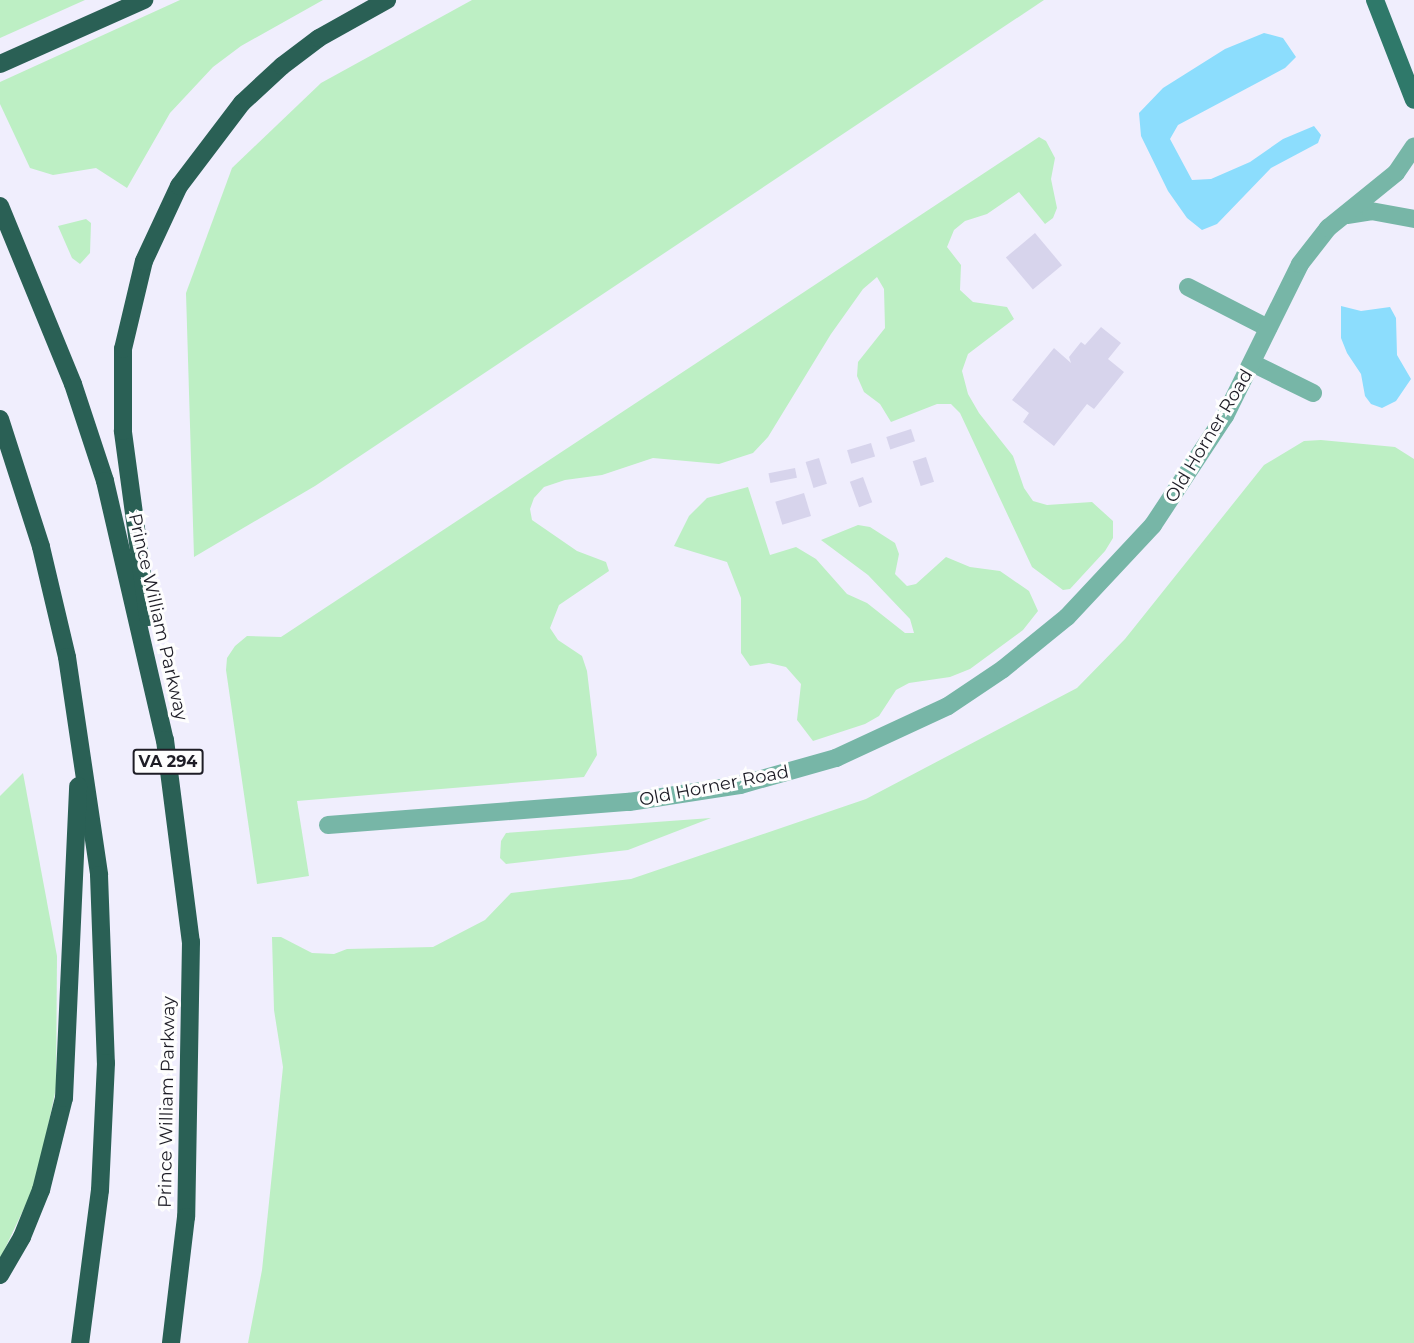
<!DOCTYPE html>
<html>
<head>
<meta charset="utf-8">
<style>
  body { margin:0 }
  #map { position:relative; width:1414px; height:1343px; overflow:hidden; background:#f0eefd; font-family:Montserrat,sans-serif }
  div>[style] { position:absolute }
  .green>* { inset:0; background:#bdefc4 }
  .water>* { inset:0; background:#8cddfd }
  .building>* { inset:0; background:#d7d4ec; transform-origin:0 0 }
  .minor>* { height:18px; margin:-9px; padding:0 9px; transform-origin:9px; border-radius:9px; background:#77b6a7 }
  .major>* { height:18px; margin:-9px; padding:0 9px; transform-origin:9px; border-radius:9px; background:#2f796a }
  .highway>* { height:18px; margin:-9px; padding:0 9px; transform-origin:9px; border-radius:9px; background:#2a6055 }
  span { translate:-50% -50%; white-space:nowrap; text-align:center; line-height:1.15; -webkit-text-stroke:6px #fefefe; paint-order:stroke }
  .shield-label span { padding:2px 4px; background:#fefefe; border:2px solid; border-radius:4px; -webkit-text-stroke-width:0 }
  .shield-label { font-size:16px; color:#1e1d26; font-weight:700 }
  .street-label { font-size:18px; color:#1e1d26 }
</style>
</head>
<body>
<div id="map">
  <div class="green">
    <div style="clip-path:polygon(0 0,85px 0,0 38px)"></div>
    <div style="clip-path:polygon(180px 0,323px 0,241px 46px,213px 67px,170px 113px,127px 188px,96px 168px,53px 175px,30px 168px,0 104px,0 82px)"></div>
    <div style="clip-path:polygon(472px 0,1044px 0,315px 486px,194px 557px,186px 293px,232px 168px,321px 83px)"></div>
    <div style="clip-path:polygon(1039px 137px,1046px 141px,1055px 158px,1051px 179px,1057px 208px,1053px 218px,1045px 224px,1019px 192px,987px 214px,965px 221px,954px 230px,947px 247px,961px 265px,960px 290px,973px 302px,1007px 307px,1014px 319px,968px 354px,962px 371px,968px 394px,979px 413px,1013px 456px,1024px 488px,1033px 501px,1047px 505px,1092px 502px,1113px 521px,1113px 538px,1105px 551px,1070px 589px,1063px 590px,1032px 567px,960px 413px,951px 404px,937px 404px,891px 422px,880px 404px,864px 392px,857px 376px,858px 362px,885px 328px,884px 289px,877px 277px,863px 289px,831px 334px,768px 437px,753px 453px,719px 464px,653px 458px,602px 475px,565px 480px,544px 487px,534px 498px,530px 509px,532px 520px,577px 551px,606px 562px,609px 571px,559px 605px,550px 628px,558px 640px,582px 656px,587px 671px,597px 755px,584px 777px,297px 801px,309px 876px,257px 884px,226px 670px,227px 658px,235px 646px,247px 636px,281px 637px)"></div>
    <div style="clip-path:polygon(86px 219px,91px 223px,90px 253px,80px 264px,72px 258px,58px 226px)"></div>
    <div style="clip-path:polygon(1321px 440px,1395px 447px,1414px 459px,1414px 1343px,248px 1343px,262px 1270px,283px 1067px,274px 1010px,272px 937px,281px 937px,312px 953px,334px 954px,347px 949px,433px 947px,485px 920px,511px 893px,631px 879px,866px 799px,1077px 688px,1125px 639px,1264px 465px,1304px 441px)"></div>
    <div style="clip-path:polygon(748px 487px,770px 555px,796px 547px,816px 559px,847px 594px,867px 603px,905px 633px,914px 633px,910px 619px,868px 575px,821px 540px,858px 525px,870px 527px,895px 543px,899px 554px,895px 574px,907px 586px,916px 584px,946px 557px,970px 567px,1000px 571px,1029px 591px,1038px 611px,1023px 630px,970px 669px,950px 677px,909px 683px,896px 690px,879px 716px,865px 724px,813px 741px,797px 720px,801px 684px,786px 667px,769px 663px,750px 666px,741px 653px,741px 598px,727px 562px,674px 546px,689px 516px,707px 498px)"></div>
    <div style="clip-path:polygon(23px 773px,57px 956px,56px 1088px,36px 1183px,0 1259px,0 796px)"></div>
    <div style="clip-path:polygon(711px 818px,628px 850px,506px 864px,500px 858px,501px 841px,506px 833px)"></div>
  </div>
  <div class="water">
    <div style="clip-path:polygon(1264px 33px,1283px 38px,1296px 57px,1285px 68px,1178px 125px,1170px 139px,1192px 180px,1211px 179px,1250px 162px,1283px 139px,1314px 126px,1321px 135px,1318px 143px,1271px 168px,1217px 224px,1202px 230px,1187px 218px,1168px 191px,1141px 136px,1139px 113px,1163px 88px,1225px 49px)"></div>
    <div style="clip-path:polygon(1341px 306px,1361px 311px,1390px 307px,1396px 318px,1397px 355px,1411px 379px,1396px 401px,1382px 408px,1371px 404px,1365px 396px,1361px 374px,1347px 353px,1341px 338px)"></div>
  </div>
  <div class="building">
    <div style="left:1035px;top:233px;width:42px;height:38px;rotate:50deg"></div>
    <div style="clip-path:polygon(1101px 327px,1121px 343px,1108px 359px,1124px 372px,1094px 409px,1087px 404px,1054px 446px,1023px 422px,1029px 413px,1012px 400px,1054px 348px,1071px 363px,1069px 357px,1081px 342px,1085px 345px)"></div>
    <div style="left:911px;top:429px;width:13px;height:26px;rotate:72deg"></div>
    <div style="left:871px;top:443px;width:14px;height:25px;rotate:73deg"></div>
    <div style="left:926px;top:457px;width:26px;height:14px;rotate:72deg"></div>
    <div style="left:819px;top:458px;width:27px;height:14px;rotate:73deg"></div>
    <div style="left:795px;top:468px;width:10px;height:27px;rotate:79deg"></div>
    <div style="left:863px;top:477px;width:27px;height:14px;rotate:70deg"></div>
    <div style="left:804px;top:493px;width:24px;height:30px;rotate:73deg"></div>
  </div>
  <div class="minor">
    <div style="left:1347px;top:215px;width:24px;rotate:-9deg"></div>
    <div style="left:1371px;top:211px;width:44px;rotate:10.5deg"></div>
    <div style="left:1188px;top:287px;width:90px;rotate:27.1deg"></div>
    <div style="left:1252px;top:363px;width:68px;rotate:26.2deg"></div>
    <div style="left:328px;top:825px;width:302px;rotate:-4.4deg"></div>
    <div style="left:629px;top:802px;width:112px;rotate:-8.7deg"></div>
    <div style="left:740px;top:785px;width:100px;rotate:-15.7deg"></div>
    <div style="left:836px;top:758px;width:123px;rotate:-24.9deg"></div>
    <div style="left:948px;top:706px;width:66px;rotate:-33.9deg"></div>
    <div style="left:1003px;top:669px;width:82px;rotate:-39.1deg"></div>
    <div style="left:1067px;top:617px;width:126px;rotate:-46.9deg"></div>
    <div style="left:1153px;top:525px;width:131px;rotate:-56.6deg"></div>
    <div style="left:1225px;top:416px;width:169px;rotate:-63.7deg"></div>
    <div style="left:1300px;top:264px;width:46px;rotate:-52.1deg"></div>
    <div style="left:1328px;top:228px;width:87px;rotate:-39deg"></div>
    <div style="left:1396px;top:173px;width:32px;rotate:-56deg"></div>
  </div>
  <div class="major">
    <div style="left:1375px;top:0;width:107px;rotate:68.7deg"></div>
  </div>
  <div class="highway">
    <div style="left:0;top:64px;width:158px;rotate:-24deg"></div>
    <div style="left:0;top:206px;width:192px;rotate:67.7deg"></div>
    <div style="left:73px;top:384px;width:102px;rotate:71.7deg"></div>
    <div style="left:105px;top:481px;width:266px;rotate:77deg"></div>
    <div style="left:165px;top:740px;width:204px;rotate:82.7deg"></div>
    <div style="left:191px;top:942px;width:275px;rotate:91deg"></div>
    <div style="left:186px;top:1217px;width:127px;rotate:96.8deg"></div>
    <div style="left:0;top:419px;width:134px;rotate:72.2deg"></div>
    <div style="left:41px;top:547px;width:113px;rotate:76.7deg"></div>
    <div style="left:67px;top:657px;width:220px;rotate:81.6deg"></div>
    <div style="left:99px;top:875px;width:188px;rotate:87.9deg"></div>
    <div style="left:106px;top:1063px;width:127px;rotate:92.7deg"></div>
    <div style="left:100px;top:1190px;width:154px;rotate:97.4deg"></div>
    <div style="left:148px;top:617px;width:188px;rotate:-97.7deg"></div>
    <div style="left:123px;top:431px;width:82px;rotate:-90deg"></div>
    <div style="left:123px;top:349px;width:90px;rotate:-76.6deg"></div>
    <div style="left:144px;top:261px;width:83px;rotate:-65deg"></div>
    <div style="left:179px;top:186px;width:104px;rotate:-52.8deg"></div>
    <div style="left:242px;top:103px;width:54px;rotate:-42.8deg"></div>
    <div style="left:282px;top:66px;width:46px;rotate:-37.1deg"></div>
    <div style="left:319px;top:38px;width:78px;rotate:-29.2deg"></div>
    <div style="left:0;top:1275px;width:44px;rotate:-59.9deg"></div>
    <div style="left:22px;top:1237px;width:51px;rotate:-68deg"></div>
    <div style="left:41px;top:1190px;width:95px;rotate:-76deg"></div>
    <div style="left:64px;top:1098px;width:312px;rotate:-87.4deg"></div>
  </div>
  <div class="shield-label">
    <span style="left:168px;top:762px">VA 294</span>
  </div>
  <div class="street-label">
    <span style="left:1209px;top:436px;rotate:-59deg">Old Horner Road</span>
    <span style="left:158px;top:617px;rotate:77deg">Prince William Parkway</span>
    <span style="left:714px;top:786px;rotate:-11deg">Old Horner Road</span>
    <span style="left:167px;top:1102px;rotate:-89deg">Prince William Parkway</span>
  </div>
</div>
</body>
</html>
